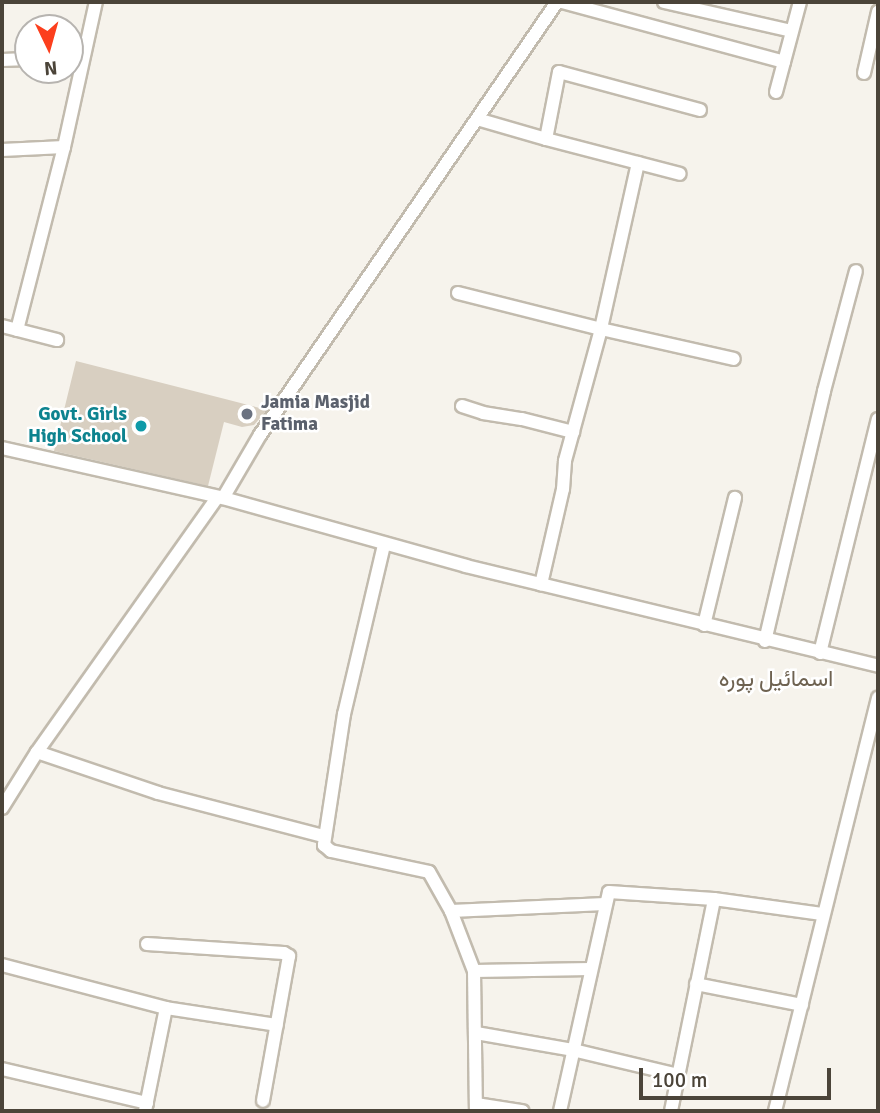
<!DOCTYPE html>
<html>
<head>
<meta charset="utf-8">
<style>
  body { margin:0 }
  #map { position:relative; width:880px; height:1113px; overflow:hidden; background:#f6f3ec; font-family:Signika,Vazirmatn,sans-serif }
  div>[style] { position:absolute }
  .building>* { inset:0; background:#d8cfc1 }
  .roads { filter:drop-shadow(2px 0 #c2bbae) drop-shadow(-2px 0 #c2bbae) drop-shadow(0 2px #c2bbae) drop-shadow(0 -2px #c2bbae) }
  .street>* { height:12px; margin:-6px; padding:0 6px; transform-origin:6px; border-radius:6px; background:#fff }
  .dots>* { width:19px; height:19px; translate:-50% -50%; box-sizing:border-box; border:4px solid #fff; border-radius:50% }
  span { translate:-50% -50%; white-space:nowrap; text-align:center; line-height:1.15; -webkit-text-stroke:5px #fff; paint-order:stroke }
  .worship-label { font-size:19px; color:#5b616d; font-weight:700 }
  .left { translate:0 -50%; text-align:left }
  .culture-label { font-size:19px; color:#0d838f; font-weight:700 }
  .right { translate:-100% -50%; text-align:right }
  .quarter-label { font-size:23px; color:#6e6250 }
  .frame { position:absolute; inset:0; border:4px solid #4b4439; pointer-events:none }
  .north { position:absolute; left:14px; top:14px; width:70px; height:70px; box-sizing:border-box; background:#fff; border:2px solid #b7b4b0; border-radius:50%; rotate:175deg; font-size:19px; font-weight:700; line-height:28px; text-align:center; color:#4b4439 }
  .north::after { content:''; display:block; margin:auto; width:24px; height:32px; background:#fc3f1d; clip-path:polygon(50% 0,100% 100%,50% 72%,0 100%) }
  .scale { position:absolute; left:639px; top:1068px; width:192px; height:32px; box-sizing:border-box; border:4px solid #4b4439; border-top:0; padding-left:9px; font-size:21px; line-height:24px; white-space:nowrap; color:#4b4439; -webkit-text-stroke:5px #fff; paint-order:stroke }
</style>
</head>
<body>
<div id="map">
  <div class="building">
    <div style="clip-path:polygon(76px 361px,229px 400px,267px 410px,254px 425px,242px 427px,224px 422px,208px 486px,54px 451px)"></div>
  </div>
  <div class="roads">
    <div class="street">
      <div style="left:562px;top:2px;width:230px;rotate:15.1deg"></div>
      <div style="left:664px;top:2px;width:131px;rotate:12.8deg"></div>
      <div style="left:2px;top:60px;width:26px;rotate:-2deg"></div>
      <div style="left:864px;top:73px;width:63px;rotate:-77.1deg"></div>
      <div style="left:776px;top:92px;width:93px;rotate:-75.1deg"></div>
      <div style="left:477px;top:119px;width:72px;rotate:16.2deg"></div>
      <div style="left:546px;top:139px;width:68px;rotate:-79deg"></div>
      <div style="left:559px;top:72px;width:146px;rotate:15.1deg"></div>
      <div style="left:546px;top:139px;width:138px;rotate:14.6deg"></div>
      <div style="left:2px;top:150px;width:62px;rotate:-2.8deg"></div>
      <div style="left:638px;top:163px;width:170px;rotate:102.6deg"></div>
      <div style="left:601px;top:329px;width:136px;rotate:12.7deg"></div>
      <div style="left:458px;top:293px;width:147px;rotate:14.1deg"></div>
      <div style="left:601px;top:329px;width:137px;rotate:105.3deg"></div>
      <div style="left:565px;top:461px;width:28px;rotate:94deg"></div>
      <div style="left:563px;top:489px;width:98px;rotate:103deg"></div>
      <div style="left:2px;top:326px;width:57px;rotate:14.3deg"></div>
      <div style="left:17px;top:330px;width:189px;rotate:-75.6deg"></div>
      <div style="left:64px;top:147px;width:148px;rotate:-77.6deg"></div>
      <div style="left:462px;top:406px;width:22px;rotate:18deg"></div>
      <div style="left:483px;top:413px;width:39px;rotate:9deg"></div>
      <div style="left:522px;top:419px;width:53px;rotate:14.3deg"></div>
      <div style="left:2px;top:448px;width:227px;rotate:12.7deg"></div>
      <div style="left:223px;top:498px;width:252px;rotate:15.6deg"></div>
      <div style="left:466px;top:566px;width:424px;rotate:13.6deg"></div>
      <div style="left:223px;top:498px;width:73px;rotate:-59.6deg"></div>
      <div style="left:260px;top:435px;width:525px;rotate:-55.55deg"></div>
      <div style="left:384px;top:545px;width:174px;rotate:103.3deg"></div>
      <div style="left:344px;top:714px;width:133px;rotate:98.7deg"></div>
      <div style="left:324px;top:845px;width:9px;rotate:41deg"></div>
      <div style="left:331px;top:851px;width:100px;rotate:12.1deg"></div>
      <div style="left:429px;top:872px;width:45px;rotate:60.6deg"></div>
      <div style="left:451px;top:911px;width:64px;rotate:69deg"></div>
      <div style="left:474px;top:971px;width:140px;rotate:89.2deg"></div>
      <div style="left:704px;top:625px;width:131px;rotate:-76.3deg"></div>
      <div style="left:765px;top:641px;width:257px;rotate:-76.7deg"></div>
      <div style="left:824px;top:391px;width:124px;rotate:-75.1deg"></div>
      <div style="left:820px;top:653px;width:241px;rotate:-76.1deg"></div>
      <div style="left:37px;top:752px;width:311px;rotate:-54.7deg"></div>
      <div style="left:2px;top:808px;width:66px;rotate:-58deg"></div>
      <div style="left:37px;top:752px;width:128px;rotate:18.7deg"></div>
      <div style="left:158px;top:793px;width:171px;rotate:14.6deg"></div>
      <div style="left:451px;top:911px;width:154px;rotate:-2.6deg"></div>
      <div style="left:147px;top:944px;width:137px;rotate:3.8deg"></div>
      <div style="left:284px;top:953px;width:6px;rotate:31deg"></div>
      <div style="left:289px;top:956px;width:147px;rotate:100.2deg"></div>
      <div style="left:2px;top:965px;width:170px;rotate:14.7deg"></div>
      <div style="left:166px;top:1008px;width:112px;rotate:8.7deg"></div>
      <div style="left:474px;top:971px;width:117px;rotate:-1deg"></div>
      <div style="left:696px;top:984px;width:108px;rotate:11.2deg"></div>
      <div style="left:476px;top:1033px;width:98px;rotate:9.9deg"></div>
      <div style="left:573px;top:1050px;width:108px;rotate:13.4deg"></div>
      <div style="left:2px;top:1069px;width:149px;rotate:13.2deg"></div>
      <div style="left:476px;top:1104px;width:47px;rotate:8.7deg"></div>
      <div style="left:145px;top:1111px;width:105px;rotate:-78.5deg"></div>
      <div style="left:560px;top:1111px;width:224px;rotate:-77.4deg"></div>
      <div style="left:609px;top:892px;width:105px;rotate:3.8deg"></div>
      <div style="left:714px;top:899px;width:109px;rotate:7.9deg"></div>
      <div style="left:671px;top:1111px;width:216px;rotate:-78.5deg"></div>
      <div style="left:775px;top:1111px;width:426px;rotate:-76deg"></div>
    </div>
  </div>
  <div class="dots">
    <div style="left:247px;top:414px;background:#6b7280"></div>
    <div style="left:141px;top:426px;background:#0f9aa8"></div>
  </div>
  <div class="worship-label">
    <span class="left" style="left:261px;top:414px">Jamia Masjid<br>Fatima</span>
  </div>
  <div class="culture-label">
    <span class="right" style="left:127px;top:426px">Govt. Girls<br>High School</span>
  </div>
  <div class="quarter-label">
    <span style="left:776px;top:679px">اسمائیل پورہ</span>
  </div>
  <div class="frame"></div>
  <div class="north">N</div>
  <div class="scale">100 m</div>
</div>
</body>
</html>
